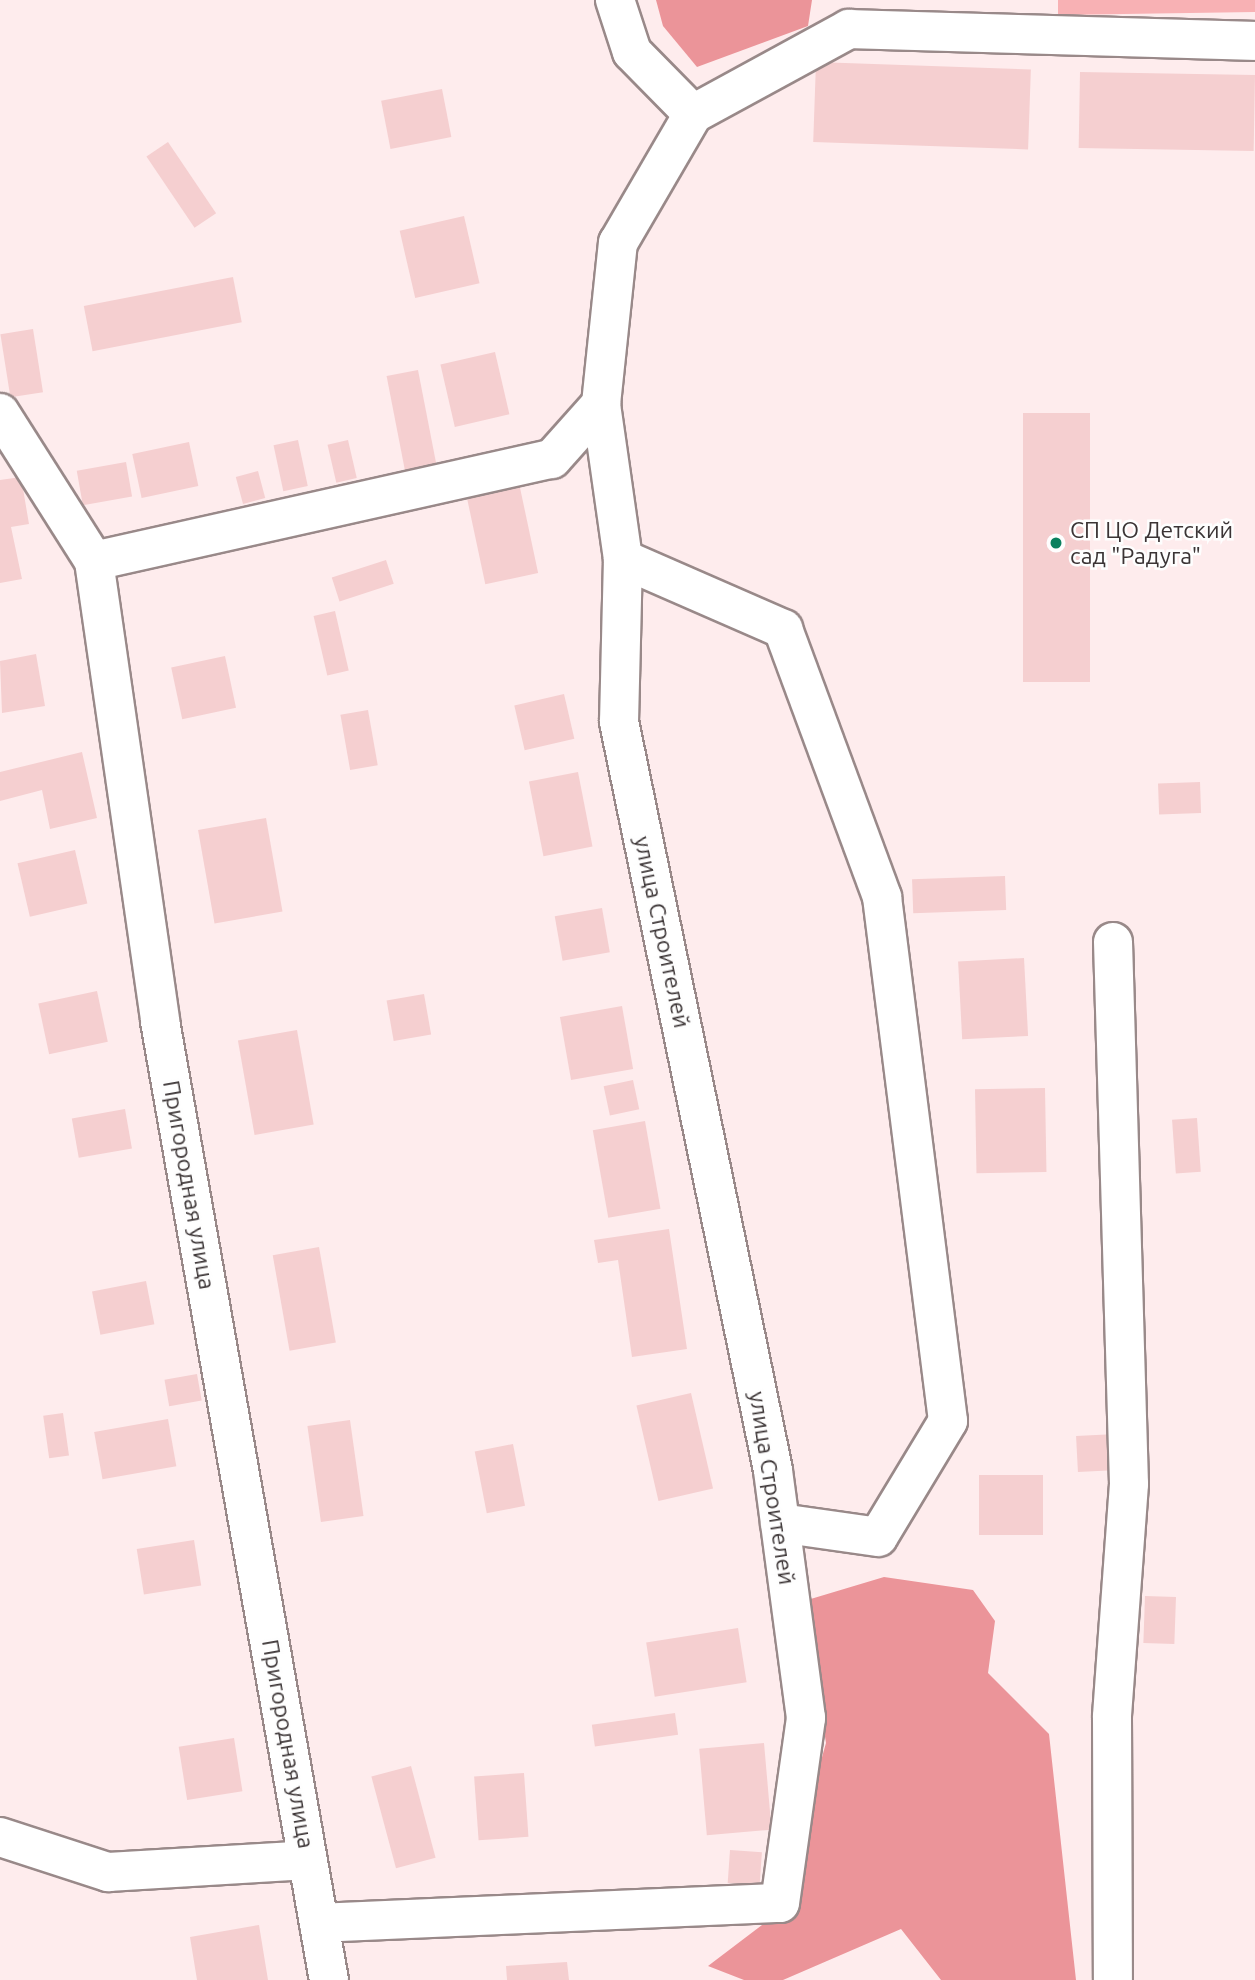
<!DOCTYPE html>
<html>
<head>
<meta charset="utf-8">
<style>
  body { margin:0 }
  #map { position:relative; width:1255px; height:1980px; overflow:hidden; background:#feeced; font-family:Ubuntu,sans-serif }
  div>[style] { position:absolute }
  .green>* { inset:0; background:#f8b1b4 }
  .forest>* { inset:0; background:#eb9499 }
  .building>* { inset:0; background:#f5cfd0; transform-origin:0 0 }
  .roads { filter:drop-shadow(2px 0 #998989) drop-shadow(-2px 0 #998989) drop-shadow(0 2px #998989) drop-shadow(0 -2px #998989) }
  .minor>* { height:38px; margin:-19px; padding:0 19px; transform-origin:19px; border-radius:19px; background:#fff }
  .dots>* { width:19px; height:19px; translate:-50% -50%; box-sizing:border-box; border:4px solid #fefefe; border-radius:50% }
  span { translate:-50% -50%; white-space:nowrap; text-align:center; line-height:1.15; -webkit-text-stroke:5px #fefefe; paint-order:stroke }
  .poi-label { font-size:23px; color:#3b3435 }
  .left { translate:0 -50%; text-align:left }
  .street-label { font-size:23px; color:#3b3435 }
</style>
</head>
<body>
<div id="map">
  <div class="green">
    <div style="clip-path:polygon(1058px 0,1255px 0,1255px 12px,1058px 15px)"></div>
  </div>
  <div class="forest">
    <div style="clip-path:polygon(656px 0,812px 0,808px 26px,697px 67px,663px 26px)"></div>
    <div style="clip-path:polygon(884px 1577px,973px 1590px,995px 1621px,988px 1673px,1049px 1734px,1076px 1980px,941px 1980px,901px 1929px,783px 1980px,744px 1980px,708px 1966px,778px 1913px,826px 1743px,804px 1601px)"></div>
  </div>
  <div class="building">
    <div style="left:816px;top:62px;width:215px;height:80px;rotate:2deg"></div>
    <div style="left:1080px;top:72px;width:175px;height:76px;rotate:1deg"></div>
    <div style="left:442px;top:89px;width:49px;height:62px;rotate:79deg"></div>
    <div style="left:168px;top:142px;width:86px;height:26px;rotate:56deg"></div>
    <div style="left:464px;top:216px;width:69px;height:66px;rotate:77deg"></div>
    <div style="left:233px;top:277px;width:46px;height:152px;rotate:79deg"></div>
    <div style="left:33px;top:329px;width:64px;height:33px;rotate:81deg"></div>
    <div style="left:495px;top:352px;width:64px;height:56px;rotate:77deg"></div>
    <div style="left:418px;top:370px;width:96px;height:32px;rotate:79deg"></div>
    <div style="left:1023px;top:413px;width:67px;height:269px"></div>
    <div style="left:298px;top:440px;width:47px;height:25px;rotate:78deg"></div>
    <div style="left:348px;top:440px;width:39px;height:21px;rotate:77deg"></div>
    <div style="left:189px;top:442px;width:45px;height:58px;rotate:78deg"></div>
    <div style="left:126px;top:462px;width:35px;height:50px;rotate:80deg"></div>
    <div style="left:258px;top:471px;width:28px;height:23px;rotate:75deg"></div>
    <div style="clip-path:polygon(21px 477px,29px 524px,11px 527px,22px 579px,0 583px,0 480px)"></div>
    <div style="left:519px;top:483px;width:92px;height:54px;rotate:78deg"></div>
    <div style="left:386px;top:560px;width:25px;height:57px;rotate:72deg"></div>
    <div style="left:335px;top:611px;width:61px;height:22px;rotate:77deg"></div>
    <div style="clip-path:polygon(36px 654px,45px 706px,2px 713px,0 661px)"></div>
    <div style="left:225px;top:656px;width:53px;height:55px;rotate:78deg"></div>
    <div style="left:564px;top:694px;width:46px;height:51px;rotate:77deg"></div>
    <div style="left:368px;top:710px;width:56px;height:28px;rotate:80deg"></div>
    <div style="clip-path:polygon(82px 752px,97px 818px,50px 829px,42px 790px,0 801px,0 772px)"></div>
    <div style="left:578px;top:772px;width:76px;height:50px;rotate:79deg"></div>
    <div style="left:1200px;top:782px;width:31px;height:42px;rotate:88deg"></div>
    <div style="left:266px;top:818px;width:95px;height:69px;rotate:80deg"></div>
    <div style="left:75px;top:850px;width:55px;height:59px;rotate:77deg"></div>
    <div style="left:1005px;top:876px;width:34px;height:93px;rotate:88deg"></div>
    <div style="left:602px;top:908px;width:45px;height:48px;rotate:80deg"></div>
    <div style="left:1024px;top:958px;width:78px;height:66px;rotate:87deg"></div>
    <div style="left:97px;top:991px;width:52px;height:60px;rotate:78deg"></div>
    <div style="left:424px;top:994px;width:41px;height:38px;rotate:80deg"></div>
    <div style="left:622px;top:1006px;width:64px;height:63px;rotate:80deg"></div>
    <div style="left:297px;top:1030px;width:96px;height:60px;rotate:80deg"></div>
    <div style="left:633px;top:1080px;width:30px;height:30px;rotate:78deg"></div>
    <div style="left:1045px;top:1088px;width:84px;height:70px;rotate:89deg"></div>
    <div style="left:125px;top:1109px;width:40px;height:54px;rotate:80deg"></div>
    <div style="left:1197px;top:1118px;width:54px;height:25px;rotate:86deg"></div>
    <div style="left:645px;top:1121px;width:89px;height:53px;rotate:80deg"></div>
    <div style="clip-path:polygon(669px 1229px,687px 1349px,632px 1357px,618px 1260px,598px 1263px,594px 1240px)"></div>
    <div style="left:319px;top:1247px;width:97px;height:47px;rotate:80deg"></div>
    <div style="left:146px;top:1281px;width:44px;height:55px;rotate:79deg"></div>
    <div style="left:197px;top:1374px;width:27px;height:33px;rotate:80deg"></div>
    <div style="left:691px;top:1393px;width:98px;height:56px;rotate:77deg"></div>
    <div style="left:63px;top:1413px;width:43px;height:20px;rotate:82deg"></div>
    <div style="left:168px;top:1419px;width:48px;height:75px;rotate:80deg"></div>
    <div style="left:350px;top:1420px;width:97px;height:43px;rotate:82deg"></div>
    <div style="left:1116px;top:1434px;width:36px;height:40px;rotate:87deg"></div>
    <div style="left:513px;top:1444px;width:63px;height:39px;rotate:79deg"></div>
    <div style="left:979px;top:1475px;width:64px;height:60px"></div>
    <div style="left:194px;top:1540px;width:46px;height:58px;rotate:81deg"></div>
    <div style="left:1145px;top:1596px;width:31px;height:47px;rotate:2deg"></div>
    <div style="left:738px;top:1628px;width:55px;height:93px;rotate:81deg"></div>
    <div style="left:675px;top:1713px;width:22px;height:84px;rotate:82deg"></div>
    <div style="left:234px;top:1738px;width:54px;height:56px;rotate:81deg"></div>
    <div style="left:764px;top:1743px;width:87px;height:65px;rotate:85deg"></div>
    <div style="left:411px;top:1766px;width:95px;height:41px;rotate:75deg"></div>
    <div style="left:524px;top:1773px;width:64px;height:50px;rotate:86deg"></div>
    <div style="left:730px;top:1850px;width:32px;height:33px;rotate:4deg"></div>
    <div style="clip-path:polygon(259px 1925px,268px 1980px,197px 1980px,190px 1937px)"></div>
    <div style="clip-path:polygon(567px 1962px,569px 1980px,507px 1980px,506px 1966px)"></div>
  </div>
  <div class="roads">
    <div class="minor">
      <div style="left:693px;top:114px;width:178px;rotate:-28.6deg"></div>
      <div style="left:849px;top:29px;width:406px;rotate:1.7deg"></div>
      <div style="left:0;top:413px;width:175px;rotate:57.6deg"></div>
      <div style="left:94px;top:561px;width:465px;rotate:81.8deg"></div>
      <div style="left:160px;top:1021px;width:974px;rotate:80.01deg"></div>
      <div style="left:623px;top:559px;width:175px;rotate:23.6deg"></div>
      <div style="left:783px;top:629px;width:286px;rotate:69.7deg"></div>
      <div style="left:882px;top:897px;width:528px;rotate:82.82deg"></div>
      <div style="left:948px;top:1421px;width:135px;rotate:121.1deg"></div>
      <div style="left:878px;top:1537px;width:99px;rotate:-171.9deg"></div>
      <div style="left:94px;top:561px;width:469px;rotate:-12.6deg"></div>
      <div style="left:552px;top:459px;width:74px;rotate:-48.3deg"></div>
      <div style="left:1113px;top:942px;width:542px;rotate:88.31deg"></div>
      <div style="left:1129px;top:1484px;width:234px;rotate:94.2deg"></div>
      <div style="left:1112px;top:1717px;width:263px;rotate:89.8deg"></div>
      <div style="left:0;top:1837px;width:114px;rotate:18deg"></div>
      <div style="left:108px;top:1872px;width:200px;rotate:-3.4deg"></div>
      <div style="left:319px;top:1923px;width:461px;rotate:-2.5deg"></div>
      <div style="left:780px;top:1903px;width:187px;rotate:-82deg"></div>
      <div style="left:806px;top:1718px;width:250px;rotate:-97.6deg"></div>
      <div style="left:773px;top:1470px;width:764px;rotate:-101.63deg"></div>
      <div style="left:619px;top:722px;width:163px;rotate:-88.6deg"></div>
      <div style="left:623px;top:559px;width:157px;rotate:-98.1deg"></div>
      <div style="left:601px;top:404px;width:162px;rotate:-84deg"></div>
      <div style="left:618px;top:243px;width:149px;rotate:-59.8deg"></div>
      <div style="left:693px;top:114px;width:87px;rotate:-134.5deg"></div>
      <div style="left:632px;top:52px;width:55px;rotate:-108.1deg"></div>
    </div>
  </div>
  <div class="dots">
    <div style="left:1056px;top:543px;background:#0a805e"></div>
  </div>
  <div class="poi-label">
    <span class="left" style="left:1070px;top:543px">СП ЦО Детский<br>сад "Радуга"</span>
  </div>
  <div class="street-label">
    <span style="left:662px;top:932px;rotate:78deg">улица Строителей</span>
    <span style="left:189px;top:1185px;rotate:80deg">Пригородная улица</span>
    <span style="left:772px;top:1488px;rotate:81deg">улица Строителей</span>
    <span style="left:288px;top:1744px;rotate:80deg">Пригородная улица</span>
  </div>
</div>
</body>
</html>
